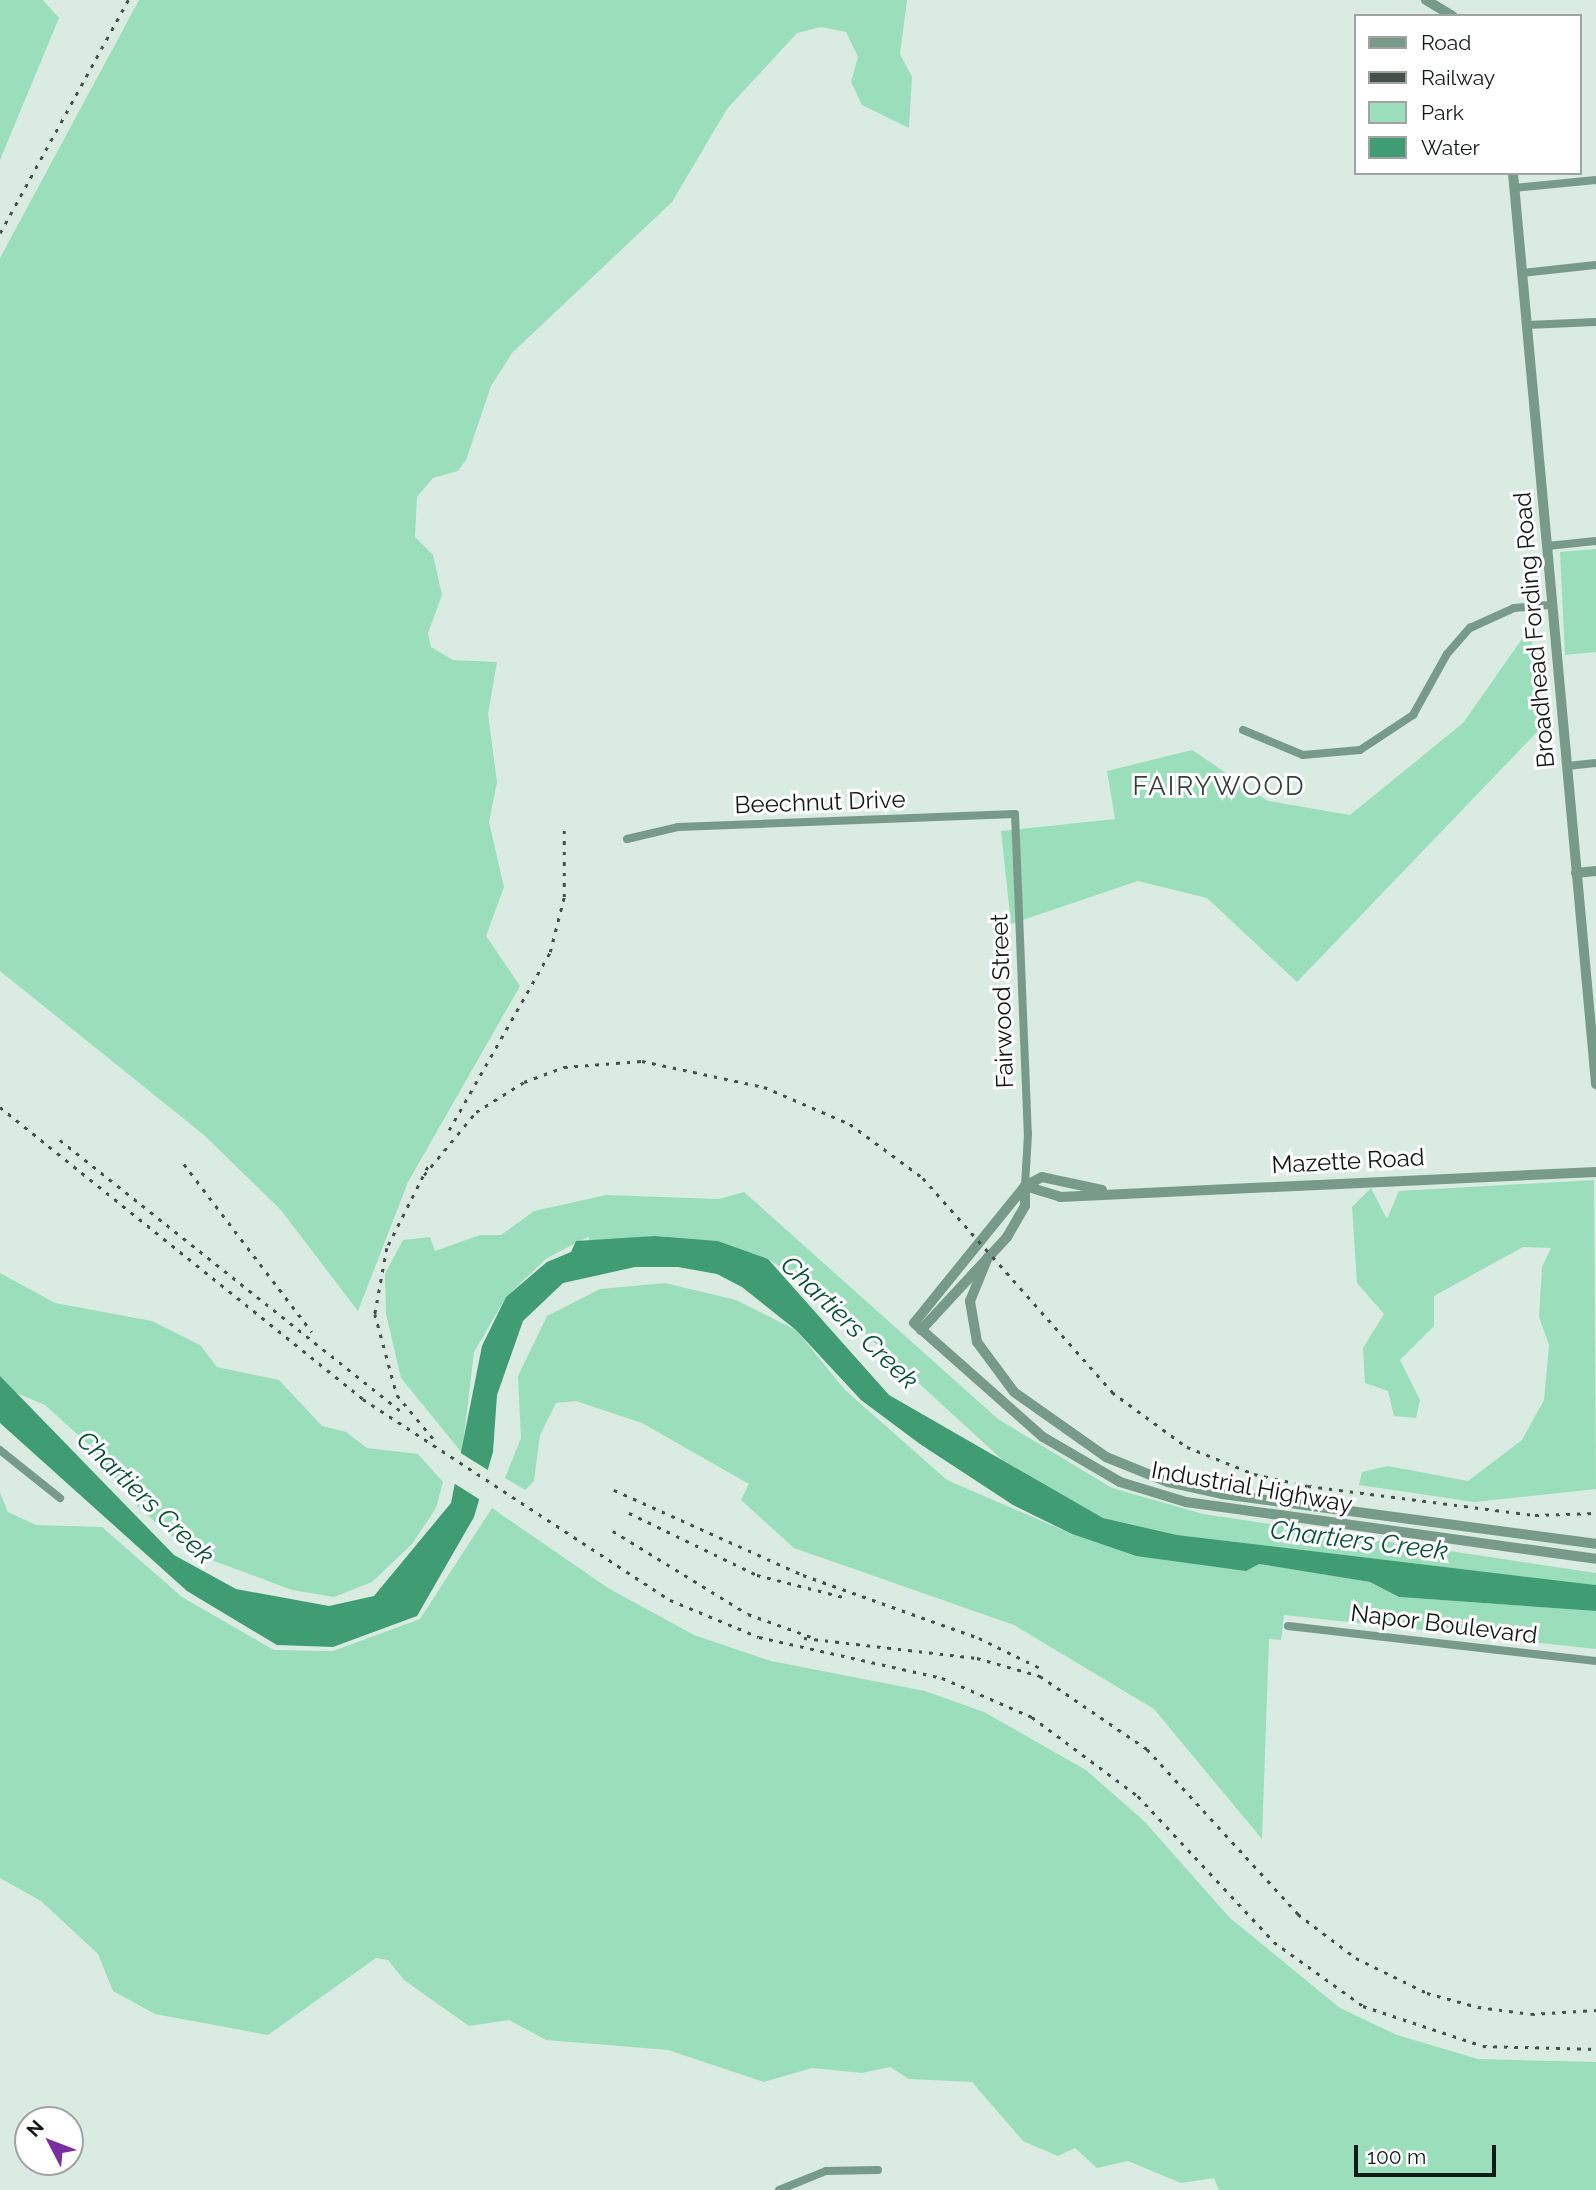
<!DOCTYPE html>
<html>
<head>
<meta charset="utf-8">
<style>
  body { margin:0 }
  #map { position:relative; width:1596px; height:2190px; overflow:hidden; background:#daece2; font-family:Raleway,sans-serif }
  div>[style] { position:absolute }
  .green>* { inset:0; background:#9bdebb }
  .water>* { inset:0; background:#409d73 }
  .pier>* { inset:0; background:#daece2 }
  .minor>* { height:8px; margin:-4px; padding:0 4px; transform-origin:4px; border-radius:4px; background:#779b88 }
  .tertiary>* { height:10px; margin:-5px; padding:0 5px; transform-origin:5px; border-radius:5px; background:#779b88 }
  .rail>* { height:2.5px; margin-top:-1.25px; transform-origin:0; background:repeating-linear-gradient(90deg,#47514c 0 3.5px,transparent 0 10.5px) }
  span { translate:-50% -50%; white-space:nowrap; text-align:center; line-height:1.15; -webkit-text-stroke:6px #fff; paint-order:stroke }
  .street-label { font-size:24px; color:#131916 }
  .neighbourhood-label { font-size:26px; color:#334139; letter-spacing:2px }
  .water-label { font-size:26px; color:#055235; font-style:italic }
  .legend { position:absolute; left:1354px; top:14px; width:228px; height:161px; box-sizing:border-box; background:#fff; border:2px solid #a1a3a2; margin:0; padding:9px 12px; list-style:none; font-size:21px; color:#131916 }
  .legend li { display:flex; align-items:center; gap:14px; height:35px }
  .legend b { width:35px; border:2px solid #a1a3a2 }
  .north { position:absolute; left:14px; top:2106px; width:70px; height:70px; box-sizing:border-box; background:#fff; border:2px solid #a1a3a2; border-radius:50%; rotate:312deg; font-size:19px; font-weight:700; line-height:28px; text-align:center; color:#131916 }
  .north::after { content:''; display:block; margin:auto; width:24px; height:32px; background:#782ea0; clip-path:polygon(50% 0,100% 100%,50% 72%,0 100%) }
  .scale { position:absolute; left:1354px; top:2145px; width:142px; height:32px; box-sizing:border-box; border:4px solid #131916; border-top:0; padding-left:9px; font-size:21px; line-height:24px; white-space:nowrap; color:#131916; -webkit-text-stroke:5px #fff; paint-order:stroke }
</style>
</head>
<body>
<div id="map">
  <div class="green">
    <div style="clip-path:polygon(0 0,43px 0,59px 18px,0 160px)"></div>
    <div style="clip-path:polygon(139px 0,907px 0,900px 54px,912px 77px,909px 128px,862px 105px,851px 82px,858px 57px,846px 32px,821px 27px,797px 33px,727px 109px,672px 202px,512px 353px,491px 386px,466px 460px,458px 471px,433px 478px,417px 497px,415px 537px,433px 555px,442px 595px,428px 633px,431px 647px,453px 660px,497px 662px,488px 714px,497px 782px,489px 822px,504px 887px,486px 936px,520px 986px,408px 1182px,358px 1311px,280px 1209px,204px 1135px,0 971px,0 258px)"></div>
    <div style="clip-path:polygon(1596px 549px,1596px 652px,1565px 655px,1560px 552px)"></div>
    <div style="clip-path:polygon(1531px 626px,1538px 731px,1297px 982px,1207px 898px,1138px 881px,1011px 924px,1001px 831px,1115px 819px,1107px 771px,1192px 750px,1268px 801px,1350px 815px,1463px 723px)"></div>
    <div style="clip-path:polygon(1594px 1180px,1596px 1489px,1474px 1502px,1359px 1485px,1362px 1472px,1388px 1466px,1468px 1481px,1522px 1440px,1544px 1400px,1549px 1345px,1539px 1317px,1542px 1267px,1551px 1248px,1523px 1247px,1434px 1296px,1434px 1326px,1400px 1360px,1420px 1400px,1416px 1418px,1394px 1416px,1388px 1391px,1365px 1383px,1363px 1348px,1384px 1314px,1357px 1283px,1352px 1207px,1371px 1188px,1387px 1219px,1399px 1191px)"></div>
    <div style="clip-path:polygon(744px 1192px,998px 1419px,1112px 1488px,1203px 1514px,1596px 1573px,1596px 1585px,1177px 1535px,1103px 1518px,1008px 1465px,817px 1290px,768px 1259px,718px 1241px,655px 1236px,591px 1244px,588px 1237px,547px 1258px,506px 1297px,474px 1352px,462px 1453px,401px 1378px,386px 1314px,385px 1274px,403px 1240px,430px 1237px,435px 1251px,480px 1235px,501px 1235px,534px 1211px,606px 1195px,719px 1199px)"></div>
    <div style="clip-path:polygon(0 1273px,55px 1303px,152px 1321px,200px 1345px,217px 1367px,279px 1380px,322px 1426px,346px 1432px,367px 1448px,418px 1454px,443px 1482px,436px 1508px,412px 1544px,372px 1582px,334px 1597px,292px 1590px,190px 1552px,138px 1507px,87px 1443px,45px 1405px,0 1386px)"></div>
    <div style="clip-path:polygon(665px 1283px,736px 1300px,796px 1330px,845px 1390px,947px 1480px,1072px 1534px,1136px 1556px,1259px 1564px,1370px 1582px,1399px 1597px,1596px 1611px,1596px 1649px,1284px 1615px,1281px 1640px,1269px 1639px,1262px 1839px,1154px 1709px,1014px 1625px,794px 1548px,741px 1500px,749px 1484px,642px 1423px,576px 1401px,556px 1403px,540px 1435px,534px 1481px,525px 1490px,505px 1478px,521px 1438px,518px 1376px,547px 1316px,600px 1289px)"></div>
    <div style="clip-path:polygon(0 1493px,8px 1512px,36px 1525px,102px 1527px,182px 1597px,274px 1650px,333px 1651px,420px 1619px,492px 1508px,608px 1588px,694px 1635px,771px 1661px,925px 1691px,984px 1712px,1086px 1770px,1144px 1821px,1230px 1918px,1340px 2008px,1397px 2035px,1478px 2059px,1596px 2062px,1596px 2190px,1219px 2190px,1214px 2178px,1181px 2183px,1128px 2161px,1097px 2168px,1075px 2148px,1058px 2156px,1023px 2141px,972px 2082px,909px 2079px,890px 2067px,862px 2073px,812px 2068px,764px 2082px,668px 2050px,546px 2040px,509px 2020px,469px 2026px,404px 1980px,388px 1960px,376px 1958px,268px 2035px,155px 2014px,113px 1991px,98px 1954px,41px 1901px,0 1878px)"></div>
  </div>
  <div class="water">
    <div style="clip-path:polygon(655px 1236px,718px 1241px,768px 1259px,889px 1395px,1103px 1518px,1177px 1535px,1596px 1585px,1596px 1611px,1399px 1597px,1370px 1582px,1259px 1564px,1246px 1571px,1136px 1556px,1072px 1534px,1013px 1505px,920px 1444px,861px 1400px,796px 1330px,742px 1287px,717px 1274px,678px 1267px,635px 1267px,563px 1283px,523px 1321px,497px 1395px,493px 1452px,474px 1517px,417px 1616px,333px 1647px,277px 1645px,187px 1591px,0 1423px,0 1376px,174px 1555px,236px 1589px,329px 1606px,374px 1596px,451px 1503px,482px 1346px,506px 1297px,547px 1262px,571px 1252px,576px 1241px)"></div>
  </div>
  <div class="pier">
    <div style="clip-path:polygon(459px 1452px,491px 1472px,482px 1501px,452px 1482px)"></div>
  </div>
  <div class="minor">
    <div style="left:1514px;top:188px;width:82px;rotate:-5.6deg"></div>
    <div style="left:1522px;top:273px;width:74px;rotate:-6.2deg"></div>
    <div style="left:1527px;top:325px;width:69px;rotate:-2.5deg"></div>
    <div style="left:1547px;top:546px;width:49px;rotate:-5.8deg"></div>
    <div style="left:1243px;top:730px;width:65px;rotate:22.6deg"></div>
    <div style="left:1303px;top:755px;width:57px;rotate:-5deg"></div>
    <div style="left:1360px;top:750px;width:64px;rotate:-33.4deg"></div>
    <div style="left:1413px;top:715px;width:70px;rotate:-60.9deg"></div>
    <div style="left:1447px;top:654px;width:35px;rotate:-49deg"></div>
    <div style="left:1470px;top:628px;width:48px;rotate:-24.4deg"></div>
    <div style="left:1514px;top:608px;width:38px;rotate:-5deg"></div>
    <div style="left:1567px;top:766px;width:29px;rotate:-6deg"></div>
    <div style="left:627px;top:839px;width:52px;rotate:-13.2deg"></div>
    <div style="left:678px;top:827px;width:337px;rotate:-2.2deg"></div>
    <div style="left:1015px;top:814px;width:320px;rotate:87.7deg"></div>
    <div style="left:1028px;top:1134px;width:52px;rotate:93.3deg"></div>
    <div style="left:0;top:1450px;width:77px;rotate:38.7deg"></div>
    <div style="left:1288px;top:1626px;width:310px;rotate:6.5deg"></div>
    <div style="left:779px;top:2190px;width:51px;rotate:-22deg"></div>
    <div style="left:826px;top:2171px;width:52px;rotate:-1.1deg"></div>
  </div>
  <div class="tertiary">
    <div style="left:1426px;top:0;width:31px;rotate:31deg"></div>
    <div style="left:1513px;top:173px;width:915px;rotate:84.79deg"></div>
    <div style="left:1576px;top:873px;width:20px;rotate:-6deg"></div>
    <div style="left:1025px;top:1186px;width:37px;rotate:17deg"></div>
    <div style="left:1060px;top:1197px;width:537px;rotate:-2.67deg"></div>
    <div style="left:1102px;top:1190px;width:61px;rotate:-167.8deg"></div>
    <div style="left:1042px;top:1177px;width:19px;rotate:152deg"></div>
    <div style="left:1025px;top:1186px;width:176px;rotate:129deg"></div>
    <div style="left:914px;top:1323px;width:172px;rotate:41.5deg"></div>
    <div style="left:1043px;top:1437px;width:89px;rotate:30.3deg"></div>
    <div style="left:1120px;top:1482px;width:69px;rotate:16.9deg"></div>
    <div style="left:1186px;top:1502px;width:414px;rotate:7.9deg"></div>
    <div style="left:988px;top:1257px;width:48px;rotate:112.2deg"></div>
    <div style="left:970px;top:1301px;width:42px;rotate:80.3deg"></div>
    <div style="left:977px;top:1342px;width:62px;rotate:53.5deg"></div>
    <div style="left:1014px;top:1392px;width:113px;rotate:35.2deg"></div>
    <div style="left:1106px;top:1457px;width:67px;rotate:22deg"></div>
    <div style="left:1168px;top:1482px;width:55px;rotate:12.5deg"></div>
    <div style="left:1222px;top:1494px;width:377px;rotate:7.6deg"></div>
    <div style="left:921px;top:1330px;width:127px;rotate:-47.2deg"></div>
    <div style="left:1007px;top:1237px;width:36px;rotate:-60deg"></div>
    <div style="left:1025px;top:1206px;width:20px;rotate:-90deg"></div>
  </div>
  <div class="rail">
    <div style="left:0;top:233px;width:266px;rotate:-61.2deg"></div>
    <div style="left:0;top:1107px;width:466px;rotate:38.8deg"></div>
    <div style="left:363px;top:1399px;width:367px;rotate:33.2deg"></div>
    <div style="left:670px;top:1600px;width:96px;rotate:22.6deg"></div>
    <div style="left:759px;top:1637px;width:188px;rotate:12.6deg"></div>
    <div style="left:942px;top:1678px;width:98px;rotate:23.4deg"></div>
    <div style="left:1032px;top:1717px;width:132px;rotate:36.7deg"></div>
    <div style="left:1138px;top:1796px;width:200px;rotate:47deg"></div>
    <div style="left:1274px;top:1942px;width:110px;rotate:35.7deg"></div>
    <div style="left:1363px;top:2006px;width:126px;rotate:18.4deg"></div>
    <div style="left:1483px;top:2046px;width:113px;rotate:1.5deg"></div>
    <div style="left:449px;top:1130px;width:205px;rotate:-60.4deg"></div>
    <div style="left:550px;top:952px;width:57px;rotate:-75.7deg"></div>
    <div style="left:564px;top:897px;width:68px;rotate:-90deg"></div>
    <div style="left:60px;top:1140px;width:438px;rotate:38.5deg"></div>
    <div style="left:184px;top:1164px;width:211px;rotate:52.7deg"></div>
    <div style="left:428px;top:1167px;width:91px;rotate:116.8deg"></div>
    <div style="left:387px;top:1248px;width:67px;rotate:100.3deg"></div>
    <div style="left:375px;top:1314px;width:84px;rotate:74.8deg"></div>
    <div style="left:397px;top:1395px;width:61px;rotate:50.3deg"></div>
    <div style="left:424px;top:1175px;width:82px;rotate:-50.5deg"></div>
    <div style="left:476px;top:1112px;width:57px;rotate:-32deg"></div>
    <div style="left:524px;top:1082px;width:43px;rotate:-20.6deg"></div>
    <div style="left:564px;top:1067px;width:78px;rotate:-4.4deg"></div>
    <div style="left:642px;top:1061px;width:125px;rotate:12deg"></div>
    <div style="left:764px;top:1087px;width:94px;rotate:23.3deg"></div>
    <div style="left:850px;top:1124px;width:91px;rotate:36.5deg"></div>
    <div style="left:923px;top:1178px;width:286px;rotate:48.5deg"></div>
    <div style="left:1112px;top:1392px;width:93px;rotate:36.3deg"></div>
    <div style="left:1187px;top:1447px;width:72px;rotate:21.9deg"></div>
    <div style="left:1254px;top:1474px;width:55px;rotate:12.5deg"></div>
    <div style="left:1308px;top:1486px;width:229px;rotate:7.3deg"></div>
    <div style="left:1535px;top:1515px;width:61px;rotate:-1.9deg"></div>
    <div style="left:614px;top:1490px;width:207px;rotate:24.2deg"></div>
    <div style="left:803px;top:1575px;width:187px;rotate:19.7deg"></div>
    <div style="left:979px;top:1638px;width:72px;rotate:26.2deg"></div>
    <div style="left:629px;top:1513px;width:142px;rotate:25.8deg"></div>
    <div style="left:757px;top:1575px;width:93px;rotate:14.3deg"></div>
    <div style="left:613px;top:1531px;width:158px;rotate:31.6deg"></div>
    <div style="left:748px;top:1614px;width:70px;rotate:20deg"></div>
    <div style="left:804px;top:1638px;width:174px;rotate:6.6deg"></div>
    <div style="left:977px;top:1658px;width:66px;rotate:15.9deg"></div>
    <div style="left:1040px;top:1676px;width:130px;rotate:34.3deg"></div>
    <div style="left:1147px;top:1749px;width:224px;rotate:47.5deg"></div>
    <div style="left:1298px;top:1914px;width:73px;rotate:37.2deg"></div>
    <div style="left:1356px;top:1958px;width:79px;rotate:26.2deg"></div>
    <div style="left:1427px;top:1993px;width:53px;rotate:15.4deg"></div>
    <div style="left:1478px;top:2007px;width:53px;rotate:7.5deg"></div>
    <div style="left:1531px;top:2014px;width:65px;rotate:-3.5deg"></div>
  </div>
  <div class="street-label">
    <span style="left:1534px;top:630px;rotate:-95deg">Broadhead Fording Road</span>
    <span style="left:820px;top:802px;rotate:-2deg">Beechnut Drive</span>
    <span style="left:1002px;top:1001px;rotate:-92deg">Fairwood Street</span>
    <span style="left:1348px;top:1161px;rotate:-3deg">Mazette Road</span>
    <span style="left:1252px;top:1487px;rotate:10deg">Industrial Highway</span>
    <span style="left:1444px;top:1624px;rotate:7deg">Napor Boulevard</span>
  </div>
  <div class="neighbourhood-label">
    <span style="left:1219px;top:787px">FAIRYWOOD</span>
  </div>
  <div class="water-label">
    <span style="left:849px;top:1323px;rotate:44deg">Chartiers Creek</span>
    <span style="left:145px;top:1498px;rotate:44deg">Chartiers Creek</span>
    <span style="left:1359px;top:1541px;rotate:7deg">Chartiers Creek</span>
  </div>
  <ul class="legend">
  <li><b style="height:9px;background:#779b88"></b>Road</li>
  <li><b style="height:9px;background:#47514c"></b>Railway</li>
  <li><b style="height:19px;background:#9bdebb"></b>Park</li>
  <li><b style="height:19px;background:#409d73"></b>Water</li>
  </ul>
  <div class="north">N</div>
  <div class="scale">100 m</div>
</div>
</body>
</html>
